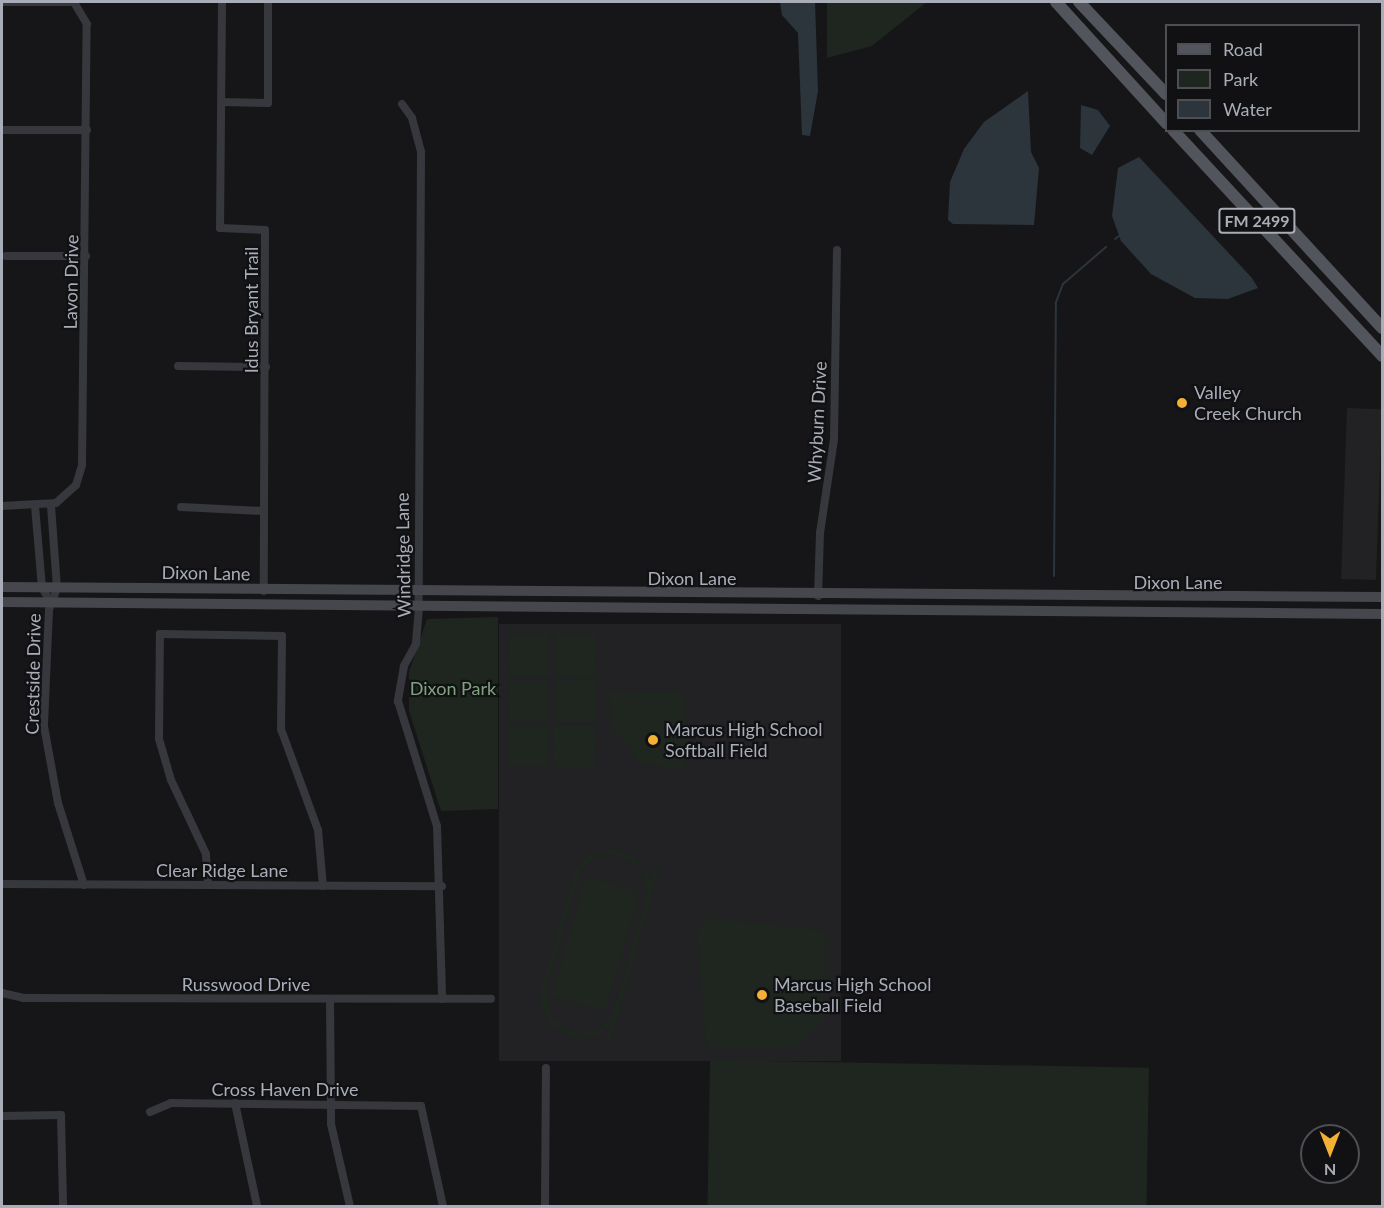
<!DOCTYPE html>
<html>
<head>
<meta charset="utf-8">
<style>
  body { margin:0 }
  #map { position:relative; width:1384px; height:1208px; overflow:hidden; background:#161618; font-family:Lato,sans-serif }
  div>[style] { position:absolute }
  .built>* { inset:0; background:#222225; transform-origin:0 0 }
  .green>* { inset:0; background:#1e261f; transform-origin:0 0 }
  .water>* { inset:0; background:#2c353c }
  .stream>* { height:2px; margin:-1px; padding:0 1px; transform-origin:1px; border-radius:1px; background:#2c353c }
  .minor>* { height:8px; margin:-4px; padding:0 4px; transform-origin:4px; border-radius:4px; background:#37383d }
  .secondary>* { height:10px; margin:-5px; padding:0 5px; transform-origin:5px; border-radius:5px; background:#45474d }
  .primary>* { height:12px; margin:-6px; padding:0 6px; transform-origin:6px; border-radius:6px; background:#53555c }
  .dots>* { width:16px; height:16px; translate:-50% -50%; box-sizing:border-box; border:3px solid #111113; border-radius:50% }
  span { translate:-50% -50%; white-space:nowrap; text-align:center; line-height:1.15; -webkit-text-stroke:4.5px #111113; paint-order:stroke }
  .shield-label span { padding:2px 4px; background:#111113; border:2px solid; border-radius:4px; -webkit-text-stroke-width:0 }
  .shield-label { font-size:16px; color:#a8adb8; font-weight:700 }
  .street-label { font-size:18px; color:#a8adb8 }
  .poi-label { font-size:18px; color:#a8adb8 }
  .left { translate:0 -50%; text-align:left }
  .park-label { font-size:18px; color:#7fa381 }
  .frame { position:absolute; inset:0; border:3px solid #a8adb8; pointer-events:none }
  .legend { position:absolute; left:1165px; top:24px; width:195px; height:108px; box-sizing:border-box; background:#111113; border:2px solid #4d4f55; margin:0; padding:8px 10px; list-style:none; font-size:18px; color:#a8adb8 }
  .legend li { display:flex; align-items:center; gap:12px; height:30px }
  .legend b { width:30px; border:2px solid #4d4f55 }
  .north { position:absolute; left:1300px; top:1124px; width:60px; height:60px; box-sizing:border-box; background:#111113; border:2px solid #4d4f55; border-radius:50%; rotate:180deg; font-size:16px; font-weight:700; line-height:24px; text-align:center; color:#a8adb8 }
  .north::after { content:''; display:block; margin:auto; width:21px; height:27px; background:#f2b134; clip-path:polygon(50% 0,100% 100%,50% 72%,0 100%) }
</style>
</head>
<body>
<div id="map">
  <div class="built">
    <div style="left:1347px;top:408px;width:35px;height:171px;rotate:2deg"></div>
    <div style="left:499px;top:624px;width:342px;height:437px"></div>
  </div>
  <div class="green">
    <div style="clip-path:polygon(827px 2px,927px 2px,872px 46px,827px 58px)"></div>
    <div style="clip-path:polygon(498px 617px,498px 809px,441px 811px,409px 711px,409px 672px,427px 619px)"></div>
    <div style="left:510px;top:634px;width:40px;height:41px;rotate:1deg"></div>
    <div style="left:556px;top:634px;width:40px;height:42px;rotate:1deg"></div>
    <div style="left:510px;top:679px;width:40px;height:42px;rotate:1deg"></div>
    <div style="left:555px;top:680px;width:41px;height:41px"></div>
    <div style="clip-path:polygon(681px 691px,685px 698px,685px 770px,641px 763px,613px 729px,608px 693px)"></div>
    <div style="left:509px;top:725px;width:40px;height:41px"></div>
    <div style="left:554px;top:725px;width:41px;height:42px;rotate:1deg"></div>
    <div style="clip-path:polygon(evenodd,615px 848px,636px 857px,651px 878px,655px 865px,660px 867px,611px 1042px,606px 1041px,609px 1027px,595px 1036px,571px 1038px,549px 1023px,540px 1001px,542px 986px,575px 870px,587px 856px,615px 848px,614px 854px,640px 868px,647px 893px,612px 1016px,596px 1030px,575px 1033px,551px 1017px,547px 988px,580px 872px,597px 856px,614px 854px)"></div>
    <div style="left:586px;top:876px;width:56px;height:125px;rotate:16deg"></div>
    <div style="clip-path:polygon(710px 918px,825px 931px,824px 1019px,795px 1048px,706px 1047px,697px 931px)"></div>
    <div style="left:710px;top:1060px;width:439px;height:146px;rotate:1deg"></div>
  </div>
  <div class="water">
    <div style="clip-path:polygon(780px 2px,815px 2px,818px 91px,810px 136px,802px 135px,798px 33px,782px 15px)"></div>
    <div style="clip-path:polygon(1028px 91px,1031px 152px,1039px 168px,1034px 225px,953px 224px,948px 220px,950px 182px,964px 149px,984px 122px)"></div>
    <div style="clip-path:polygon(1081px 105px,1098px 110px,1110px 126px,1092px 155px,1080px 148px)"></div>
    <div style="clip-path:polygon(1139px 157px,1252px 278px,1258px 288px,1228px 299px,1195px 298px,1151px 274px,1121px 241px,1112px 216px,1118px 168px)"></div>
  </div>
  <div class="stream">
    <div style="left:1115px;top:239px;width:5px;rotate:-37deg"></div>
    <div style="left:1054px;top:576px;width:274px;rotate:-89.6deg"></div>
    <div style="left:1056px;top:302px;width:19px;rotate:-69deg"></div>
    <div style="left:1063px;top:284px;width:57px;rotate:-40.7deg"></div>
  </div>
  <div class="minor">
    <div style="left:2px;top:2px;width:72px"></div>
    <div style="left:222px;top:2px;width:226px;rotate:90.5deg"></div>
    <div style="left:220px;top:228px;width:45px;rotate:2.5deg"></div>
    <div style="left:265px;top:230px;width:361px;rotate:90.2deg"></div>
    <div style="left:222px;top:102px;width:46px;rotate:1.2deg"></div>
    <div style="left:268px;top:103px;width:101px;rotate:-90deg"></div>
    <div style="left:402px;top:104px;width:17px;rotate:54deg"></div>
    <div style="left:412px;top:118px;width:35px;rotate:75deg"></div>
    <div style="left:421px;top:152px;width:456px;rotate:90.3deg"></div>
    <div style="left:419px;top:608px;width:36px;rotate:95deg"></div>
    <div style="left:416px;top:644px;width:25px;rotate:119deg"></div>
    <div style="left:404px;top:666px;width:36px;rotate:100deg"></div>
    <div style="left:398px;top:701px;width:131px;rotate:72.7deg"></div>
    <div style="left:437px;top:826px;width:173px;rotate:88.3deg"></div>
    <div style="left:2px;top:130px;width:85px"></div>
    <div style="left:6px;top:256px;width:80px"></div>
    <div style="left:178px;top:366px;width:88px;rotate:0.7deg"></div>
    <div style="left:2px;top:506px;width:54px;rotate:-3.2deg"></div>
    <div style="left:56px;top:503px;width:27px;rotate:-42deg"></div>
    <div style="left:76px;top:485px;width:21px;rotate:-73deg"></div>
    <div style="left:82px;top:465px;width:441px;rotate:-89.4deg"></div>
    <div style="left:87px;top:24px;width:26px;rotate:-121deg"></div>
    <div style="left:35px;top:506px;width:81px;rotate:85.1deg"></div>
    <div style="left:42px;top:587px;width:17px;rotate:62deg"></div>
    <div style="left:51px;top:506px;width:82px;rotate:85.8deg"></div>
    <div style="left:57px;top:588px;width:23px;rotate:110deg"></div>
    <div style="left:49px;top:610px;width:116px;rotate:92.5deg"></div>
    <div style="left:44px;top:726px;width:78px;rotate:79.7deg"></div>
    <div style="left:58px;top:803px;width:86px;rotate:72.4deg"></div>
    <div style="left:181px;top:507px;width:83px;rotate:2.8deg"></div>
    <div style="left:818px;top:596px;width:63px;rotate:-88.2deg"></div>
    <div style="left:820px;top:533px;width:95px;rotate:-81.5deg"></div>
    <div style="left:834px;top:439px;width:189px;rotate:-89.1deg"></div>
    <div style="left:2px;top:884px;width:440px;rotate:0.3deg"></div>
    <div style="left:208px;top:885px;width:31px;rotate:-94deg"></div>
    <div style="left:206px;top:854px;width:82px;rotate:-115.3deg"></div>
    <div style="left:171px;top:780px;width:43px;rotate:-106.3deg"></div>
    <div style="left:159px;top:739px;width:105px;rotate:-89.5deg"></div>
    <div style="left:160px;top:634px;width:122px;rotate:0.9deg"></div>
    <div style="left:282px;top:636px;width:93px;rotate:90.6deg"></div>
    <div style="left:281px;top:729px;width:108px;rotate:69.9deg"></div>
    <div style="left:318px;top:830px;width:56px;rotate:84.9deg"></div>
    <div style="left:2px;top:993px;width:22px;rotate:13deg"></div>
    <div style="left:23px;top:998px;width:468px;rotate:0.1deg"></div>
    <div style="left:330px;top:999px;width:125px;rotate:89.5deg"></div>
    <div style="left:331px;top:1124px;width:84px;rotate:77deg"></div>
    <div style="left:235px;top:1103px;width:105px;rotate:77.9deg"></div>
    <div style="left:150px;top:1112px;width:23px;rotate:-23deg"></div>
    <div style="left:171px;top:1103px;width:250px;rotate:0.7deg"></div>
    <div style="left:421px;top:1106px;width:102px;rotate:77.6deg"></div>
    <div style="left:2px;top:1116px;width:59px;rotate:-1deg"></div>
    <div style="left:61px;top:1115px;width:91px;rotate:88.7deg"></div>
    <div style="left:545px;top:1206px;width:138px;rotate:-89.6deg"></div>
  </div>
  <div class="secondary">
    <div style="left:2px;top:587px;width:1380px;rotate:0.42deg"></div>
    <div style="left:2px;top:602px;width:1380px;rotate:0.5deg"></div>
  </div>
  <div class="primary">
    <div style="left:1056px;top:2px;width:164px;rotate:47.7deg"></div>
    <div style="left:1079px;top:2px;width:127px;rotate:46.6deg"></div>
    <div style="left:1173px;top:130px;width:308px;rotate:47.2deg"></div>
    <div style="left:1200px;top:130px;width:269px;rotate:47.4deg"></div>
  </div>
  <div class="dots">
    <div style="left:1182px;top:403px;background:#f2b134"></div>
    <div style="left:653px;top:740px;background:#f2b134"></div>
    <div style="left:762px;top:995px;background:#f2b134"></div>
  </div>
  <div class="shield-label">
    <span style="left:1257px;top:221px">FM 2499</span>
  </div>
  <div class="street-label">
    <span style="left:71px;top:282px;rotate:-89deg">Lavon Drive</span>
    <span style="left:251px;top:310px;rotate:-90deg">Idus Bryant Trail</span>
    <span style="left:817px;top:422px;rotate:-87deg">Whyburn Drive</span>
    <span style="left:403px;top:555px;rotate:-91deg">Windridge Lane</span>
    <span style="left:206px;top:573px;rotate:1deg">Dixon Lane</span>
    <span style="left:692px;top:578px">Dixon Lane</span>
    <span style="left:1178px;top:582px">Dixon Lane</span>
    <span style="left:33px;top:674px;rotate:-89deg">Crestside Drive</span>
    <span style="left:222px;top:870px">Clear Ridge Lane</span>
    <span style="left:246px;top:984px">Russwood Drive</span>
    <span style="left:285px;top:1089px">Cross Haven Drive</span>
  </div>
  <div class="poi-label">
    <span class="left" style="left:1194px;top:403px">Valley<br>Creek Church</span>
    <span class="left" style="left:665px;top:740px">Marcus High School<br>Softball Field</span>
    <span class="left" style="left:774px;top:995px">Marcus High School<br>Baseball Field</span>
  </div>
  <div class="park-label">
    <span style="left:453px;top:688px">Dixon Park</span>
  </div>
  <div class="frame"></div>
  <ul class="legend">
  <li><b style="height:8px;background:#53555c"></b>Road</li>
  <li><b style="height:16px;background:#1e261f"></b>Park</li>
  <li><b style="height:16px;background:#2c353c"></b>Water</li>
  </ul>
  <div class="north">N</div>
</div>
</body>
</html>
